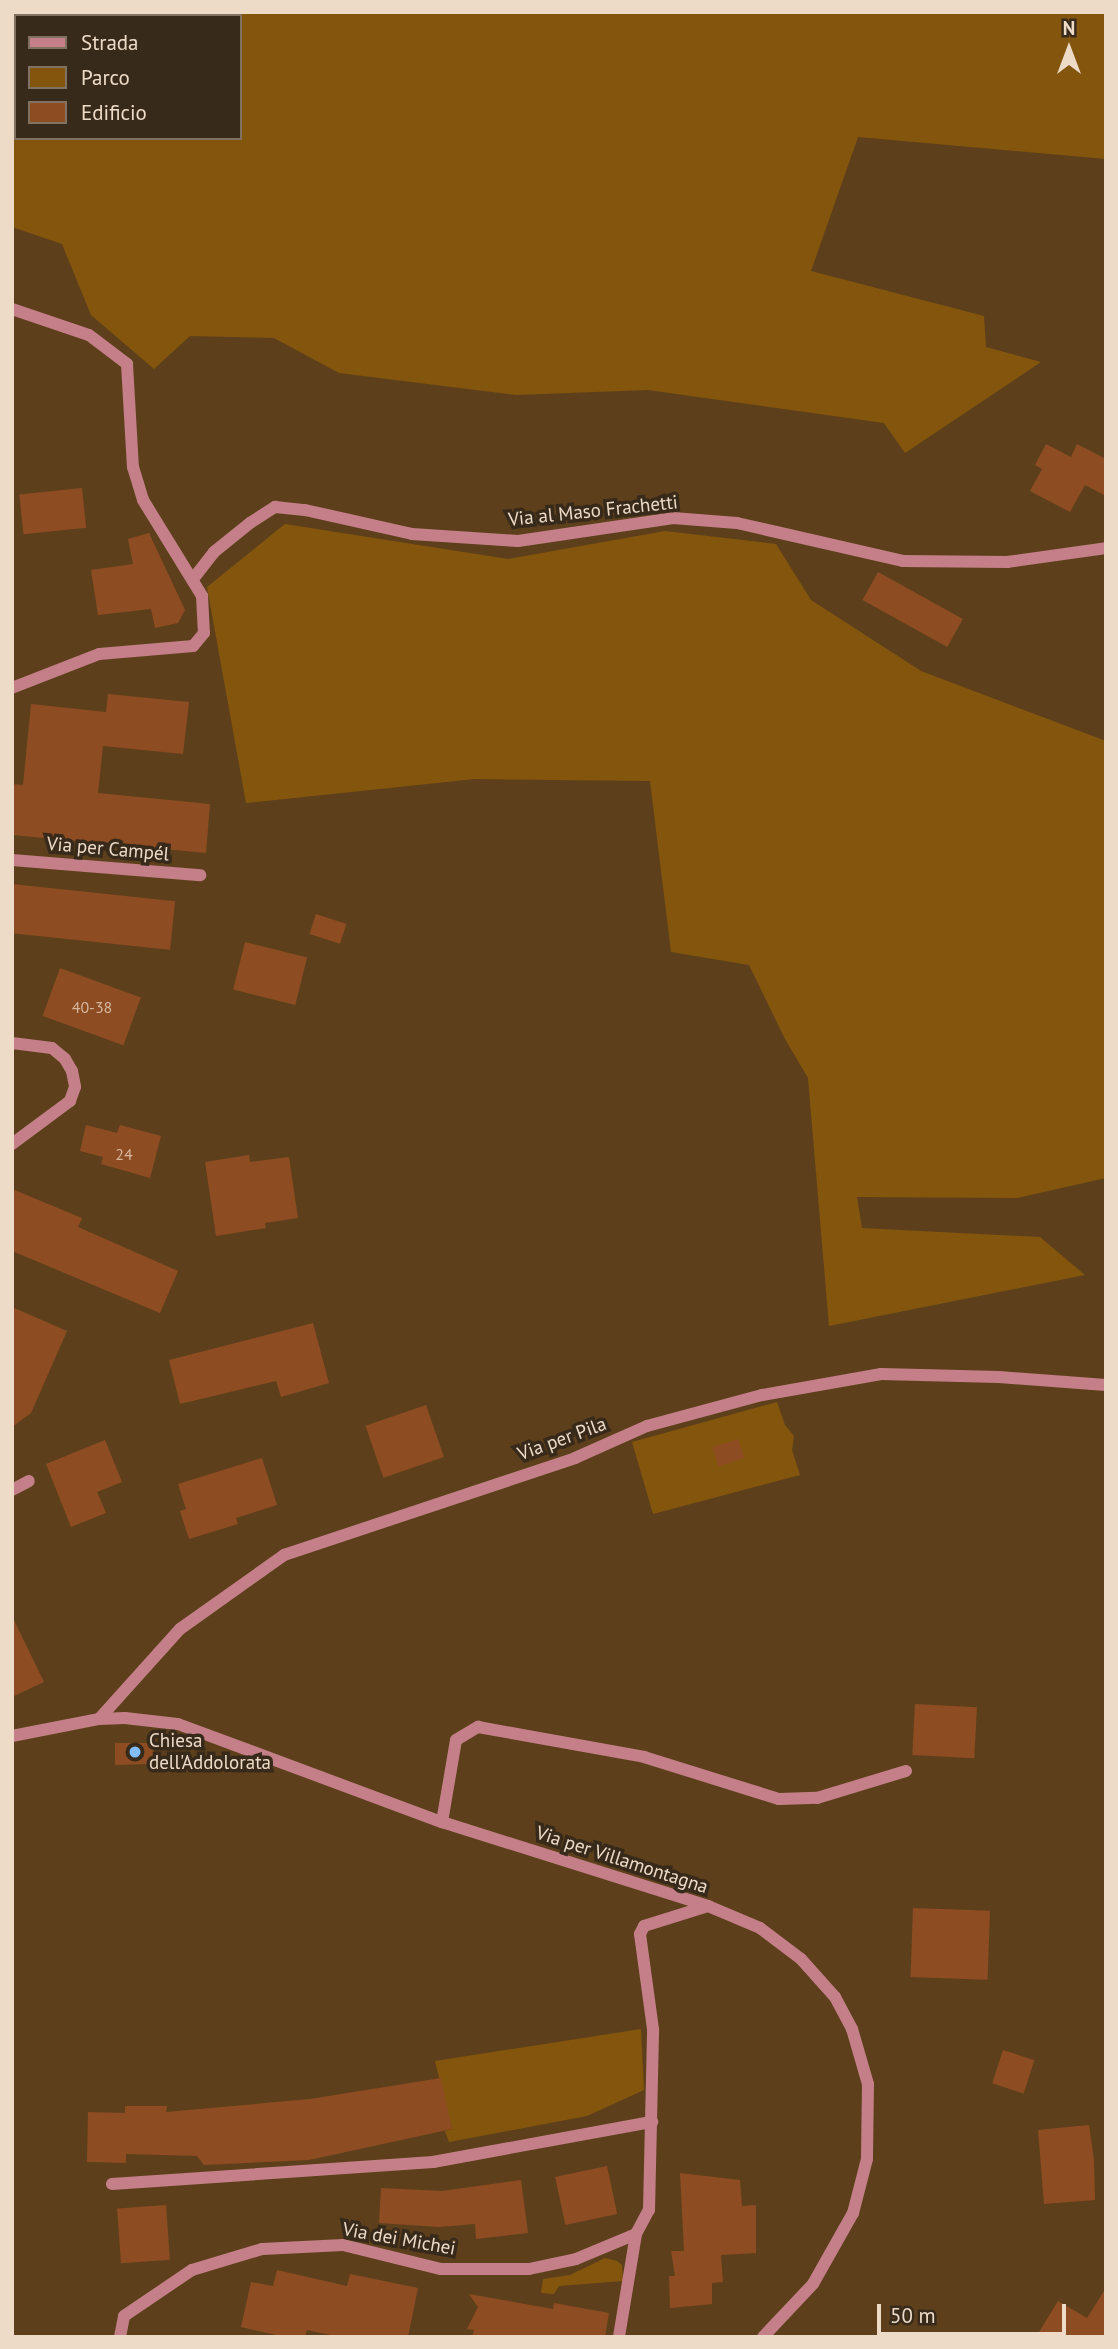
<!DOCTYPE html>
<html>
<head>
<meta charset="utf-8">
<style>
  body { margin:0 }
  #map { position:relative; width:1118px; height:2349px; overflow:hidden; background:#5d401b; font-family:"PT Sans",sans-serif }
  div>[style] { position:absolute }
  .green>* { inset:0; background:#84550d }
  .building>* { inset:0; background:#8e4c22; transform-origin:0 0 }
  .minor>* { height:12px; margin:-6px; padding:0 6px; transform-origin:6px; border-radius:6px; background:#c47f89 }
  .dots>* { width:19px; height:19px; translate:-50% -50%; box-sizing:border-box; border:4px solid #382a1b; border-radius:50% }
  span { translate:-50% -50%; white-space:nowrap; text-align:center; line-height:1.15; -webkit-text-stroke:7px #382a1b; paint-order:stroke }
  .number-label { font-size:16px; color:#d5b79e }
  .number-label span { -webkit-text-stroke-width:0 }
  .street-label { font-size:19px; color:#eddbc8 }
  .poi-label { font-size:19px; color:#eddbc8 }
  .left { translate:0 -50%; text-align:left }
  .frame { position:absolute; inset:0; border:14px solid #eddbc8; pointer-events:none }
  .legend { position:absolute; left:14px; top:14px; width:228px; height:126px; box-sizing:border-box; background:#382a1b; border:2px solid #807160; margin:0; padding:9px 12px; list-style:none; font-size:21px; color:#eddbc8 }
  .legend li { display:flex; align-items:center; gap:14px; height:35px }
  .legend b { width:35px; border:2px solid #807160 }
  .north { position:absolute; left:1034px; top:14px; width:70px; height:70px; -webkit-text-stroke:5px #382a1b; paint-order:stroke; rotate:0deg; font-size:19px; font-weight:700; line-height:28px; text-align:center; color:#eddbc8 }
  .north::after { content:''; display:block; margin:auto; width:24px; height:32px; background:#eddbc8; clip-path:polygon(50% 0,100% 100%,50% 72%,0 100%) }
  .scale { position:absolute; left:877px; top:2304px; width:189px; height:32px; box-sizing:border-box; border:4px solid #eddbc8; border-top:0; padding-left:9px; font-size:21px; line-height:24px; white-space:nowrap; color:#eddbc8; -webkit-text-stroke:5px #382a1b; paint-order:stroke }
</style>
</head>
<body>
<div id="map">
  <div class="green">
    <div style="clip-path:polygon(evenodd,12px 12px,1106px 12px,1106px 159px,858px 137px,811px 271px,984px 316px,986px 347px,1041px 362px,905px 453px,884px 423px,648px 390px,516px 395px,339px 373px,274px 338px,190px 336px,154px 369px,91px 315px,62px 244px,12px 227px,12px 12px,16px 16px,240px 16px,240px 138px,16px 138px,16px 16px)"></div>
    <div style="clip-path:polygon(285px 524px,508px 559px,665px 531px,776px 544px,811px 600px,921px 671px,1106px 741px,1106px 1178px,1017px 1198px,857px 1197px,862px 1228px,1040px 1237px,1085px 1275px,829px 1326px,808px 1078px,785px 1039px,749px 965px,671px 952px,650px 781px,475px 779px,246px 803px,207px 587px)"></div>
    <div style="clip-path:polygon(777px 1402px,785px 1425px,794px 1436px,792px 1450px,800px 1475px,653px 1514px,632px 1442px)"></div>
    <div style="clip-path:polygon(641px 2029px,644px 2090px,587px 2116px,449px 2142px,445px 2131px,452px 2129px,435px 2061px)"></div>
    <div style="clip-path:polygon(605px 2258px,617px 2261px,622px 2265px,623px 2281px,559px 2286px,554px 2294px,541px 2293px,543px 2279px,570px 2275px)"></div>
  </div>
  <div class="building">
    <div style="clip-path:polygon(1046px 444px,1071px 457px,1077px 444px,1106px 459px,1106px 496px,1085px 485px,1070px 512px,1030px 491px,1042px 469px,1035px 465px)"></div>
    <div style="left:82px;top:488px;width:40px;height:63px;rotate:84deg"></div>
    <div style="clip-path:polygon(149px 533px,185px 610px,178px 623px,155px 628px,151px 609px,98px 615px,91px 570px,133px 564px,128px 539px)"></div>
    <div style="left:878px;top:572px;width:97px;height:32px;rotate:29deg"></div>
    <div style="clip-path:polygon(108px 694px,189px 702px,183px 754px,103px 746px,98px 793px,210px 804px,206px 853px,12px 835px,12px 784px,23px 785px,31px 704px,106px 712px)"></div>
    <div style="left:12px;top:884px;width:164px;height:49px;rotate:6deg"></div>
    <div style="left:316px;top:914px;width:32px;height:21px;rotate:18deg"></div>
    <div style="left:245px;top:942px;width:64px;height:49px;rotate:14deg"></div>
    <div style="left:60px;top:968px;width:86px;height:51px;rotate:20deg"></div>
    <div style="clip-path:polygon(86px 1125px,117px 1133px,120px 1125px,161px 1136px,150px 1178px,101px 1164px,103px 1157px,80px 1151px)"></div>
    <div style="clip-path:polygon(249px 1155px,250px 1162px,289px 1157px,298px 1218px,265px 1223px,266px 1228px,216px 1236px,205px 1162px)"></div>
    <div style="clip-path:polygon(12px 1189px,82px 1218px,78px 1227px,178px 1271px,160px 1313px,12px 1251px)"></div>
    <div style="clip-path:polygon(12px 1307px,67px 1331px,31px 1413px,12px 1427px)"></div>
    <div style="clip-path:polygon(313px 1323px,329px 1383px,281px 1397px,276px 1381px,180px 1404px,169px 1360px)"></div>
    <div style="left:426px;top:1405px;width:55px;height:64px;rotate:71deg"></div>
    <div style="left:738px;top:1439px;width:20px;height:27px;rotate:72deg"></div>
    <div style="clip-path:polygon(105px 1440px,122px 1482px,97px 1492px,106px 1513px,71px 1527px,46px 1464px)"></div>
    <div style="clip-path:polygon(262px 1458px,277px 1505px,236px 1518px,238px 1524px,189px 1539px,180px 1511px,186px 1509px,178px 1484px)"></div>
    <div style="clip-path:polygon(12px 1616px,44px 1682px,12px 1697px)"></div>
    <div style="left:915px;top:1704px;width:62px;height:51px;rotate:3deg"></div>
    <div style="clip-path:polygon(115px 1743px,147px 1743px,154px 1747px,154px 1758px,147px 1764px,115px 1765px)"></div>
    <div style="left:913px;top:1908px;width:77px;height:69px;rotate:2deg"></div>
    <div style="left:1003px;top:2050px;width:33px;height:35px;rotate:18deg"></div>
    <div style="clip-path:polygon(441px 2078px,452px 2129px,309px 2160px,204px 2165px,197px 2156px,126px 2154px,126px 2163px,87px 2162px,88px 2112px,125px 2113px,125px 2106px,167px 2106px,166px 2112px,310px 2099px)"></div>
    <div style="clip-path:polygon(1089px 2125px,1094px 2160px,1095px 2200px,1044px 2204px,1038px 2130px)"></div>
    <div style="left:607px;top:2166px;width:49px;height:53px;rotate:78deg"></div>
    <div style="clip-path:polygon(680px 2173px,740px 2180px,742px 2206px,756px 2205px,756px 2253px,721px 2255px,723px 2282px,712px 2283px,712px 2304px,670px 2308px,669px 2276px,675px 2276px,671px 2251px,684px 2251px)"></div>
    <div style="clip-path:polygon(521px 2180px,528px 2233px,476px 2239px,475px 2224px,439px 2227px,379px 2223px,381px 2188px,442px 2191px)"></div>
    <div style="left:166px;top:2205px;width:55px;height:49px;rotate:86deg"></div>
    <div style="clip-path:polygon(277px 2270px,347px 2286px,350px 2274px,418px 2288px,408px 2337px,340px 2337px,307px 2330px,305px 2337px,285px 2337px,241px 2327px,251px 2282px,273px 2286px)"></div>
    <div style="clip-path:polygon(1106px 2288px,1106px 2337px,1036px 2337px,1058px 2301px,1087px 2318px)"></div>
    <div style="clip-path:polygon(469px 2294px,553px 2309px,554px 2303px,609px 2313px,605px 2337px,472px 2337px,474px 2330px,467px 2329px,478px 2307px)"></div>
  </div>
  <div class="minor">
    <div style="left:12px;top:309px;width:81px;rotate:18.7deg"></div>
    <div style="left:89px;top:335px;width:48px;rotate:37.3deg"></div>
    <div style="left:127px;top:364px;width:103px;rotate:86.7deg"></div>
    <div style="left:133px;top:467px;width:34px;rotate:73deg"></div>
    <div style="left:143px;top:500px;width:113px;rotate:58.4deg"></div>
    <div style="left:202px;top:596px;width:37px;rotate:87deg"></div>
    <div style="left:204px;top:633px;width:17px;rotate:130deg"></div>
    <div style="left:193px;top:646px;width:94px;rotate:175.1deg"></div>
    <div style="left:99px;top:654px;width:93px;rotate:158.7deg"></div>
    <div style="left:193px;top:579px;width:34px;rotate:-52deg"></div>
    <div style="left:214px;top:552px;width:46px;rotate:-38.9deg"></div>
    <div style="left:250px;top:523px;width:30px;rotate:-33deg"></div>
    <div style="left:275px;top:507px;width:30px;rotate:6deg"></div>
    <div style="left:305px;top:510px;width:110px;rotate:12.6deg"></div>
    <div style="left:412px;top:534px;width:106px;rotate:3.8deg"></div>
    <div style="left:518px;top:541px;width:157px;rotate:-8.4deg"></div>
    <div style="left:673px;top:518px;width:64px;rotate:4.5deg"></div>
    <div style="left:737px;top:523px;width:170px;rotate:12.9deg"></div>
    <div style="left:903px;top:561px;width:104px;rotate:0.6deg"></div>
    <div style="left:1007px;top:562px;width:100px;rotate:-8deg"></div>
    <div style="left:12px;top:860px;width:189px;rotate:4.6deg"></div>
    <div style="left:12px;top:1043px;width:40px;rotate:7.1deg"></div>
    <div style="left:52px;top:1048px;width:17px;rotate:40deg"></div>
    <div style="left:65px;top:1059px;width:14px;rotate:60deg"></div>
    <div style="left:72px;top:1071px;width:16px;rotate:79deg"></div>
    <div style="left:75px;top:1087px;width:15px;rotate:110deg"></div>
    <div style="left:70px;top:1101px;width:72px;rotate:143.4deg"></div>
    <div style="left:12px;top:1490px;width:19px;rotate:-28deg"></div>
    <div style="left:99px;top:1719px;width:121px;rotate:-48deg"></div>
    <div style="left:180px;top:1629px;width:128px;rotate:-35.4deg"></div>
    <div style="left:284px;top:1555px;width:307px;rotate:-18.4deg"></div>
    <div style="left:575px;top:1458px;width:79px;rotate:-24deg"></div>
    <div style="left:647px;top:1426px;width:119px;rotate:-15.1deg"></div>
    <div style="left:762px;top:1395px;width:121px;rotate:-10deg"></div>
    <div style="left:881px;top:1374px;width:118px;rotate:1.5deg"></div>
    <div style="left:999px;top:1377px;width:107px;rotate:4.3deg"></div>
    <div style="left:12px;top:1736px;width:89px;rotate:-11.1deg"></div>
    <div style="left:99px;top:1719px;width:26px;rotate:-2deg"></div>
    <div style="left:125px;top:1718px;width:53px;rotate:6.5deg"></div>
    <div style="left:178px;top:1724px;width:282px;rotate:20.4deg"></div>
    <div style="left:442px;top:1822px;width:279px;rotate:17.5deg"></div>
    <div style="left:708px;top:1906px;width:56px;rotate:22.9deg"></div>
    <div style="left:760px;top:1928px;width:51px;rotate:37.1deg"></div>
    <div style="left:801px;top:1959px;width:51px;rotate:48.2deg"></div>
    <div style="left:835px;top:1997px;width:36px;rotate:62deg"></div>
    <div style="left:852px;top:2029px;width:57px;rotate:73.8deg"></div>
    <div style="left:868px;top:2084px;width:75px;rotate:90.8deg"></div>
    <div style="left:867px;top:2159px;width:56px;rotate:104.5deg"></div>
    <div style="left:853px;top:2213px;width:81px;rotate:119.4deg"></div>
    <div style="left:813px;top:2284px;width:73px;rotate:133.3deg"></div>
    <div style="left:442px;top:1822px;width:83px;rotate:-80.3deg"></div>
    <div style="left:456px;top:1740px;width:26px;rotate:-31deg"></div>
    <div style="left:478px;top:1727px;width:169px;rotate:10.2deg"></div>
    <div style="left:644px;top:1757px;width:141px;rotate:17.3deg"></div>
    <div style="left:779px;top:1799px;width:38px;rotate:-2deg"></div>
    <div style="left:817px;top:1798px;width:93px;rotate:-16.9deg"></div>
    <div style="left:112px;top:2184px;width:322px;rotate:-3.9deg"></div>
    <div style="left:433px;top:2162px;width:223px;rotate:-10.4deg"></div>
    <div style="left:636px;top:2234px;width:27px;rotate:-62deg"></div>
    <div style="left:649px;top:2210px;width:181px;rotate:-88.7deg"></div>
    <div style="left:653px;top:2029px;width:96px;rotate:-97.8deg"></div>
    <div style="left:640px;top:1934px;width:9px;rotate:-63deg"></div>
    <div style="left:644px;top:1926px;width:67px;rotate:-17.4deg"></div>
    <div style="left:120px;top:2337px;width:21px;rotate:-79deg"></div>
    <div style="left:124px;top:2316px;width:82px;rotate:-34.1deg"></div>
    <div style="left:192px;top:2270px;width:73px;rotate:-16.7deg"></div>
    <div style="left:262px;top:2249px;width:81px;rotate:-2.8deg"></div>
    <div style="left:343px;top:2245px;width:101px;rotate:13.8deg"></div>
    <div style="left:441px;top:2269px;width:88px"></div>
    <div style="left:529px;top:2269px;width:48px;rotate:-12deg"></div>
    <div style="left:576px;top:2259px;width:65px;rotate:-22.6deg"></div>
    <div style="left:636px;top:2234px;width:104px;rotate:99.4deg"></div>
  </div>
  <div class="dots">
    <div style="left:135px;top:1752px;background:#82bcfa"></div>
  </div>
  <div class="number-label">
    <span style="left:92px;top:1007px">40-38</span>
    <span style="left:124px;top:1154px">24</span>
  </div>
  <div class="street-label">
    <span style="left:593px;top:511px;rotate:-6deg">Via al Maso Frachetti</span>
    <span style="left:108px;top:849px;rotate:5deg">Via per Campél</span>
    <span style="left:562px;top:1439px;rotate:-20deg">Via per Pila</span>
    <span style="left:622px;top:1860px;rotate:18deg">Via per Villamontagna</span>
    <span style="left:399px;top:2239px;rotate:10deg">Via dei Michei</span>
  </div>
  <div class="poi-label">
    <span class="left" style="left:149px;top:1752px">Chiesa<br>dell'Addolorata</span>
  </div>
  <div class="frame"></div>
  <ul class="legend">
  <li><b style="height:9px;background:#c47f89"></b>Strada</li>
  <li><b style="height:19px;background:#84550d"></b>Parco</li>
  <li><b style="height:19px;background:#8e4c22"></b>Edificio</li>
  </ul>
  <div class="north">N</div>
  <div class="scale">50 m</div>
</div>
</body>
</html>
